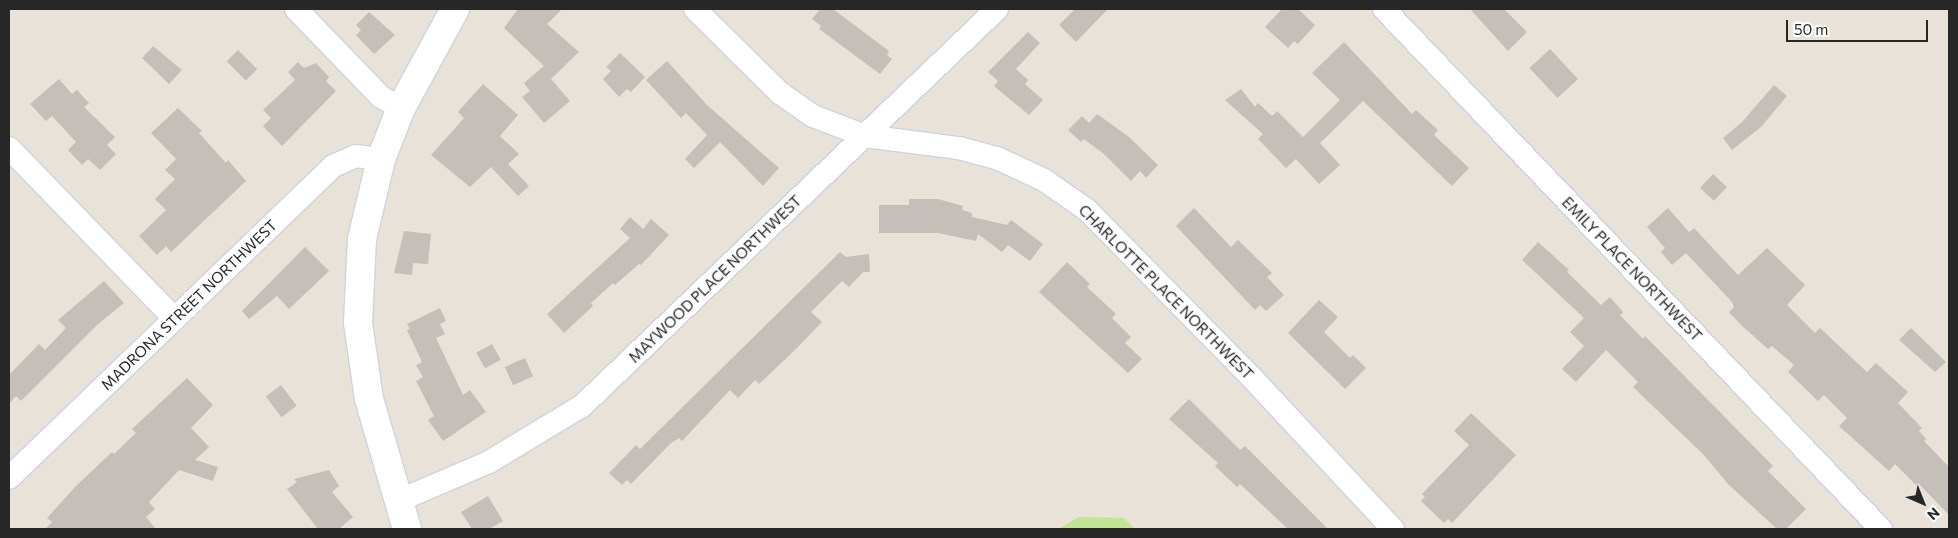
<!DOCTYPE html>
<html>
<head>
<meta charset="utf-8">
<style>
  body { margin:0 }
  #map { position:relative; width:1958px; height:538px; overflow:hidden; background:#e9e2d9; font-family:Commissioner,sans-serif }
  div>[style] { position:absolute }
  .pitch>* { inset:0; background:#c3e395 }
  .building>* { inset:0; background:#c4bfb9; transform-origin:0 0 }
  .roads { filter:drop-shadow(1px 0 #cfd2df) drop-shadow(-1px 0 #cfd2df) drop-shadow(0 1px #cfd2df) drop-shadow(0 -1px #cfd2df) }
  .street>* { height:22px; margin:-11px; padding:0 11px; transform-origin:11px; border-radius:11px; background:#fff }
  .secondary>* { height:28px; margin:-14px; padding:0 14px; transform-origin:14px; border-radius:14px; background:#fff }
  span { translate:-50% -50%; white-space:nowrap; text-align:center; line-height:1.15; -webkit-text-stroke:5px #fff; paint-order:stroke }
  .street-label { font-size:15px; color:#272727 }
  .frame { position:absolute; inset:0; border:10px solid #272727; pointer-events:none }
  .north { position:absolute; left:1898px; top:478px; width:50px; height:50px; -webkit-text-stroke:4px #fff; paint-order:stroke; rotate:136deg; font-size:14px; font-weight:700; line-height:20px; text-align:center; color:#272727 }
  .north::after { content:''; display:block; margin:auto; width:18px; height:22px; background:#272727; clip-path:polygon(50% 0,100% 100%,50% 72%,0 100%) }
  .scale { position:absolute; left:1786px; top:20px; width:142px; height:22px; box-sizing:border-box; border:2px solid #272727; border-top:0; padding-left:6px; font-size:15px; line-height:18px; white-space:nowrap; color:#272727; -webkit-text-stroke:4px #fff; paint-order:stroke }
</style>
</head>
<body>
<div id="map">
  <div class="pitch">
    <div style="clip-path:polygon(1079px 517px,1124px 518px,1135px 529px,1058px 529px)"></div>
  </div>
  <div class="building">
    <div style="clip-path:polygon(518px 9px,562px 9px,547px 24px,579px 52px,551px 79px,570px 101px,544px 123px,522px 97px,530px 91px,524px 83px,544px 66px,504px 28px)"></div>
    <div style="clip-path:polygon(820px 9px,833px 9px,889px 51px,887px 55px,892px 59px,880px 74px,819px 29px,821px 26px,812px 19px)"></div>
    <div style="clip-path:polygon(1075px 9px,1108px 9px,1076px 42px,1059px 25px)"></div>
    <div style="clip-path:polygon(1282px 9px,1298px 9px,1315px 25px,1298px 44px,1294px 41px,1288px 48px,1265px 27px)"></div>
    <div style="clip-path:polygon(1470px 9px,1504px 9px,1527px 32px,1508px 51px)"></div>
    <div style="clip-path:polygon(369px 12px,395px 35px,374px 54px,356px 35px,361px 30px,356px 25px)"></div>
    <div style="clip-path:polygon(1028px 32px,1040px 43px,1016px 69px,1028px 80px,1025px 84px,1043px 100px,1029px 115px,994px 86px,998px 81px,988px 72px)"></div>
    <div style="clip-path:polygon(1344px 42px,1412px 114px,1416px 110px,1438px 130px,1434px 135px,1469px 168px,1452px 186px,1363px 101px,1320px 143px,1340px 165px,1319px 184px,1296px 159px,1286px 168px,1258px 139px,1263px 134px,1225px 100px,1241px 89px,1255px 107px,1258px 103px,1272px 116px,1277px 111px,1303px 137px,1340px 100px,1312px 73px)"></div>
    <div style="clip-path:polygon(153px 46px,182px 70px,169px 84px,142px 58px)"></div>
    <div style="left:1550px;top:49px;width:41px;height:28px;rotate:47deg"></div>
    <div style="left:238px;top:50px;width:27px;height:16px;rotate:45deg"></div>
    <div style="clip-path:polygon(620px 53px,645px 77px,631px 92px,627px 89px,619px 97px,603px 79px,611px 71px,606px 67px)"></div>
    <div style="clip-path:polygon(667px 61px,707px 105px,779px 168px,763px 186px,720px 142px,694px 168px,685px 159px,707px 135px,686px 113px,681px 118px,646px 80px)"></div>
    <div style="clip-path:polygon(298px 62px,304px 68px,316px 63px,329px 77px,326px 81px,336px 91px,282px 146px,263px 126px,271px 118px,263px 110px,295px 80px,288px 72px)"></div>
    <div style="clip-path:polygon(59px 79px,72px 94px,77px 90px,89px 103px,84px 107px,115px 137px,107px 145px,116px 154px,100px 170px,88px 159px,82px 165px,68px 150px,76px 142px,52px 116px,46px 121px,30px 104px)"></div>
    <div style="clip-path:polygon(483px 84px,518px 115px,500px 136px,519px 154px,508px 164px,529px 186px,518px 196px,491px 167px,470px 187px,431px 155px,464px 118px,458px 112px)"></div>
    <div style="clip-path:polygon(1774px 85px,1787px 96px,1761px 127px,1732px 150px,1723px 138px,1742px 122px)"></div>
    <div style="clip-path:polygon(178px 108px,202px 131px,199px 133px,226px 163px,228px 160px,246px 181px,171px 252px,166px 246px,157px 255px,139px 236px,166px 210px,155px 199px,175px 179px,165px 170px,176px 159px,151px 133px)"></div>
    <div style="clip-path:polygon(1097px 114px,1129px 137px,1158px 165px,1146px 178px,1140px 171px,1131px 181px,1104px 154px,1084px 139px,1081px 142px,1068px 130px,1082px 116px,1089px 123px)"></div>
    <div style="left:1713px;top:174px;width:19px;height:19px;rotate:43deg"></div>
    <div style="clip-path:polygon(909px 199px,938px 199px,963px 206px,962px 210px,972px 213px,972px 217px,1007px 225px,1011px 220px,1043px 244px,1030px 261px,1008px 245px,1002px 252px,978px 234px,976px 241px,938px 233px,879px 233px,879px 205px,909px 205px)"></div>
    <div style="clip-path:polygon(1194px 208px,1231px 247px,1238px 240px,1272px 273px,1267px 277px,1284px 295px,1266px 311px,1260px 305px,1255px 310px,1176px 226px)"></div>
    <div style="clip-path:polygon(1668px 208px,1689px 232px,1694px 228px,1738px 275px,1767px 248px,1805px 285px,1787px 305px,1815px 333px,1820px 328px,1867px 372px,1876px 363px,1908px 392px,1898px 403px,1922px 428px,1919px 431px,1926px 439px,1924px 441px,1949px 467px,1949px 515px,1918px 483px,1916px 485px,1895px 464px,1889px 471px,1839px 426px,1847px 418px,1824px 395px,1818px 401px,1788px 372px,1794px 365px,1772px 346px,1768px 349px,1740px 324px,1729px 312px,1734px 307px,1732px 302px,1686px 253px,1672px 265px,1661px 252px,1665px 248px,1647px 227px)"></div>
    <div style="clip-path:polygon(630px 217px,643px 229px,651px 219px,669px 235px,641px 265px,639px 264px,615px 285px,613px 283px,591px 303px,593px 306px,564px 333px,547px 314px,630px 238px,620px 229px)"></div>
    <div style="clip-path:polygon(404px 231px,431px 234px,428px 264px,413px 263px,412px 275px,394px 273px)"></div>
    <div style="clip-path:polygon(1538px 242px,1569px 270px,1567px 272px,1601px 305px,1610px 297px,1623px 312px,1620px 315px,1643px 339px,1645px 336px,1773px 466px,1768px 471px,1806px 509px,1786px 529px,1777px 529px,1728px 484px,1704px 455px,1633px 387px,1638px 382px,1606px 350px,1576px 382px,1562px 369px,1584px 346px,1570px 332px,1584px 318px,1522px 260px)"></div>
    <div style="clip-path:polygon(305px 247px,329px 271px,289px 309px,277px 296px,249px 319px,242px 311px)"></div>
    <div style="clip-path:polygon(840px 252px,846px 257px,869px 254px,870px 272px,863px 272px,849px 287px,842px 281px,811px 312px,822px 322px,797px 348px,759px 384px,755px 380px,738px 398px,730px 390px,682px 441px,679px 438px,671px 443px,631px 484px,627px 480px,622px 485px,609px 473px,636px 445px,640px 449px)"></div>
    <div style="clip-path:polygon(1067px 262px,1090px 284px,1087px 287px,1116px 314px,1112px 318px,1131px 337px,1125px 343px,1142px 359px,1128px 373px,1039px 292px)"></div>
    <div style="clip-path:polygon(104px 281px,124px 303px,97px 325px,21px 401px,16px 396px,9px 404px,9px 375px,39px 344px,45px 350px,66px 328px,58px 320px)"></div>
    <div style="clip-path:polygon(1319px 300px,1338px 317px,1324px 332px,1350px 358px,1353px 355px,1366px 368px,1345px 389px,1288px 333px)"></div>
    <div style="clip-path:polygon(440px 308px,446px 321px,440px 324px,445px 334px,436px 338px,463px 395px,470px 390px,486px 412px,443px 441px,428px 420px,434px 416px,416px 381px,423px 377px,416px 365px,422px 362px,407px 330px,410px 329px,407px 324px)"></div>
    <div style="clip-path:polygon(1911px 328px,1946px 362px,1935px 372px,1899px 340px)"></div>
    <div style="left:492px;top:344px;width:18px;height:18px;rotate:61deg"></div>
    <div style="left:525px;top:358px;width:20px;height:22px;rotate:66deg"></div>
    <div style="clip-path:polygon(187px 378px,213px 405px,191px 428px,209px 447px,195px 460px,218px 467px,213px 481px,179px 470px,149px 502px,155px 509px,146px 517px,156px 529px,45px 529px,52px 522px,47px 518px,76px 486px,112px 452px,114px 454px,136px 433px,132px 429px)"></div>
    <div style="left:281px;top:385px;width:26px;height:19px;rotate:53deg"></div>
    <div style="clip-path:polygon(1189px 399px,1240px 450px,1245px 446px,1328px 529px,1288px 529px,1240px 484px,1237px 487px,1215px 466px,1218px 463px,1169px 419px)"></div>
    <div style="clip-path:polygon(1471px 413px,1516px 455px,1452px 523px,1448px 519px,1444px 523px,1421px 501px,1425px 497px,1422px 494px,1469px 445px,1454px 431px)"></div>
    <div style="clip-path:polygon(329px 470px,339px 486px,332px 492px,353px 517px,339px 529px,318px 529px,287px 489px,297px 482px,294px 479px)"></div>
    <div style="clip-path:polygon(488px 496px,503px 521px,489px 529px,472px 529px,461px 512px)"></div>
  </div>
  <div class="roads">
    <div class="street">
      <div style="left:296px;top:9px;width:122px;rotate:46deg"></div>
      <div style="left:381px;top:97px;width:23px;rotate:29deg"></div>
      <div style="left:695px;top:9px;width:120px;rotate:44.7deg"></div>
      <div style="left:780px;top:93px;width:40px;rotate:34.9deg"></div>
      <div style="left:813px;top:116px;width:56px;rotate:21deg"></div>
      <div style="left:865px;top:136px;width:95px;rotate:7.3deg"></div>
      <div style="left:959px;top:148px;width:39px;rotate:15deg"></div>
      <div style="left:997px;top:158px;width:52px;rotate:25.1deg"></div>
      <div style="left:1044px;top:180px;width:52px;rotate:34.9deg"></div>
      <div style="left:1087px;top:210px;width:237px;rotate:45.5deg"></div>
      <div style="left:1253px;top:379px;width:205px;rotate:47deg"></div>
      <div style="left:1384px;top:9px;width:719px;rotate:46.3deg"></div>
      <div style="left:9px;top:148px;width:238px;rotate:45.9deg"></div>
      <div style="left:9px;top:478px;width:450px;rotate:-43.9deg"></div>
      <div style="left:333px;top:166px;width:25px;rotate:-23deg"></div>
      <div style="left:356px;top:156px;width:25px;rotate:7deg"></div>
      <div style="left:398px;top:501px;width:99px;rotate:-23.2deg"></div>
      <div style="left:489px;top:462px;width:109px;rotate:-31.1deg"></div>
      <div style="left:582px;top:406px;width:574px;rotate:-43.73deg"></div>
    </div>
    <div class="secondary">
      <div style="left:407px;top:529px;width:135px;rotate:-106.3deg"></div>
      <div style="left:369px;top:399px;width:77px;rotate:-98.2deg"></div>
      <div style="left:358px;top:323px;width:84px;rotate:-87.3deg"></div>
      <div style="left:362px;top:239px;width:82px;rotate:-76.6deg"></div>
      <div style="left:381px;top:159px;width:55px;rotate:-68.6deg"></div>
      <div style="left:401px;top:108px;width:113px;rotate:-61.4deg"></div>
    </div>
  </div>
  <div class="street-label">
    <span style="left:1632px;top:269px;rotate:46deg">EMILY PLACE NORTHWEST</span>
    <span style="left:715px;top:279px;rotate:-44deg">MAYWOOD PLACE NORTHWEST</span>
    <span style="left:1166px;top:292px;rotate:45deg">CHARLOTTE PLACE NORTHWEST</span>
    <span style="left:189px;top:305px;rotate:-44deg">MADRONA STREET NORTHWEST</span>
  </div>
  <div class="frame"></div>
  <div class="north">N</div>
  <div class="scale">50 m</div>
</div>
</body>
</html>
